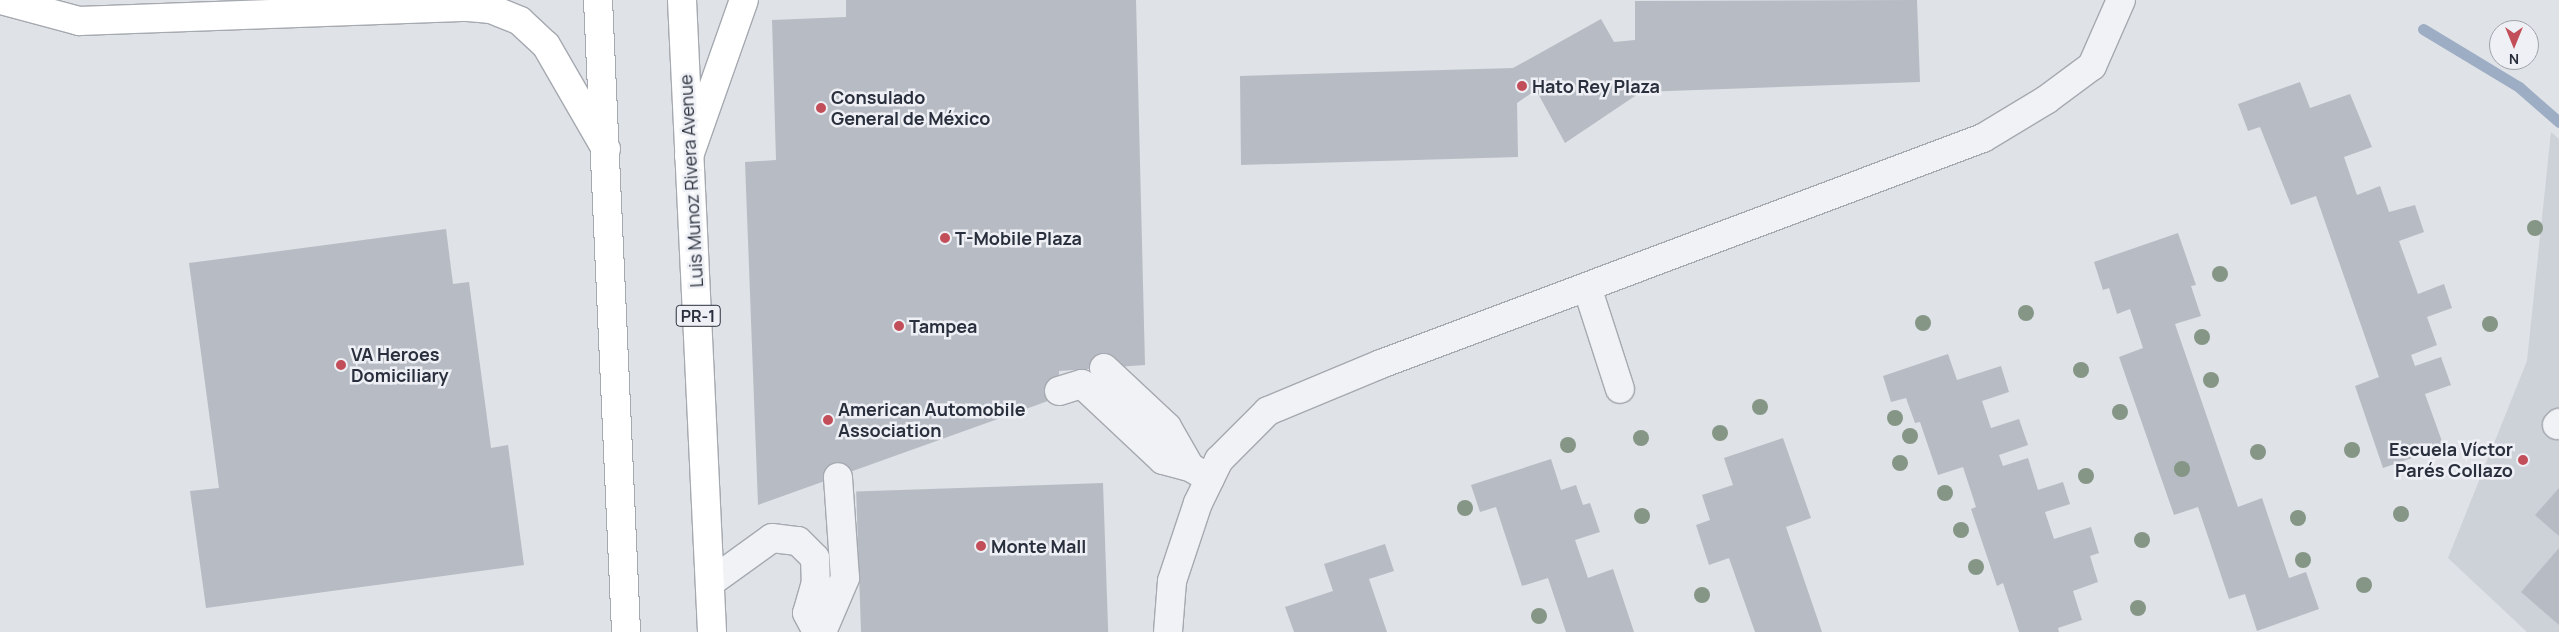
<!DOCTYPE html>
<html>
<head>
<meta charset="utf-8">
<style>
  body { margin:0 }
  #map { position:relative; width:2559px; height:632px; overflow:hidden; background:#dfe2e7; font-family:Manrope,sans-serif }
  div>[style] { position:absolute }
  .built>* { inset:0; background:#cdd1d8 }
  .stream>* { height:11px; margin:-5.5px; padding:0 5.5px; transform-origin:5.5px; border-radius:5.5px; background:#9dadc4 }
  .building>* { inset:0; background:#b7bbc3; transform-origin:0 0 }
  .roads { filter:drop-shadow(1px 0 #a5a9b0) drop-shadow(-1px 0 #a5a9b0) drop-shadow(0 1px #a5a9b0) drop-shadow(0 -1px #a5a9b0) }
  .minor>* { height:28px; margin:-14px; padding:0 14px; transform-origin:14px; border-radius:14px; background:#f1f2f6 }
  .major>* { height:28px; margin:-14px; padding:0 14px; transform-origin:14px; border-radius:14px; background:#fff }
  .highway>* { height:28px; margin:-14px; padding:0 14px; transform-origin:14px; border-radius:14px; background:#fff }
  .trees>* { width:16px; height:16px; margin:-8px; border-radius:50%; background:#859687 }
  .dots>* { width:14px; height:14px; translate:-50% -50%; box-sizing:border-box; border:2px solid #eef0f5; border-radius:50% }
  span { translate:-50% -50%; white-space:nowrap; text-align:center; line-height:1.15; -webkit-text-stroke:5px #eef0f5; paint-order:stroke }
  .shield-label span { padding:1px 4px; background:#eef0f5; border:1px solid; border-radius:4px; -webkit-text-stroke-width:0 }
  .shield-label { font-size:16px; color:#292f3c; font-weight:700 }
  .poi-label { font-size:18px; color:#292f3c; font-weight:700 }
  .left { translate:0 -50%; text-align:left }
  .right { translate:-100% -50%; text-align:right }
  .street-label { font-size:18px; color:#292f3c }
  .north { position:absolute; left:2489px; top:20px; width:50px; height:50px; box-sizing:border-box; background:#eef0f5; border:1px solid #9fa3ab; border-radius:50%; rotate:180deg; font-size:14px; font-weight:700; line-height:20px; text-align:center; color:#292f3c }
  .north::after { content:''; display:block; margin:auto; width:18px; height:22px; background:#c24e59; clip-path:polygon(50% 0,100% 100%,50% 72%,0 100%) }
</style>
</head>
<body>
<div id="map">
  <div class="built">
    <div style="clip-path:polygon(2551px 132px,2559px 139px,2559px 632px,2527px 632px,2448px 558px,2527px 361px)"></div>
  </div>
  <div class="stream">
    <div style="left:2423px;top:29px;width:112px;rotate:31.1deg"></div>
    <div style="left:2519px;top:87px;width:53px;rotate:41.2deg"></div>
  </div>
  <div class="building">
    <div style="clip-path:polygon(846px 0,1136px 0,1145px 365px,1059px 371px,1059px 397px,758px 505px,745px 162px,776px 160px,772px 20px,846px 17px)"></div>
    <div style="clip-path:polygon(1917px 0,1920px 82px,1641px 92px,1565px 143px,1536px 90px,1517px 103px,1518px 157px,1241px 165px,1240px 76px,1513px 68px,1601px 19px,1614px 42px,1635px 40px,1635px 1px)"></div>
    <div style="clip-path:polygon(2300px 82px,2310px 108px,2350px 94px,2372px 147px,2344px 157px,2357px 195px,2380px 186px,2389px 212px,2415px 205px,2424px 232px,2399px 241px,2418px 294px,2444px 284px,2452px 308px,2427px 317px,2437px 345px,2411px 355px,2415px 366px,2441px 357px,2451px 385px,2425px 394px,2444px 447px,2383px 468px,2355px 386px,2379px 377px,2316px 196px,2291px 205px,2260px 127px,2248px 131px,2238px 104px)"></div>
    <div style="clip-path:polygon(446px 229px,453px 284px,469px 282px,491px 448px,508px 445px,524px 565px,206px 608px,190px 491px,219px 488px,189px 263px)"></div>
    <div style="clip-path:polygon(2178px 233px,2196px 285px,2191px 286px,2201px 316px,2175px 324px,2238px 507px,2262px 498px,2289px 578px,2306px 572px,2319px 609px,2257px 631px,2245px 594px,2229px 599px,2198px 507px,2174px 515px,2119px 357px,2143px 348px,2130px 309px,2117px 314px,2109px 288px,2103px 290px,2094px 262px)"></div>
    <div style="clip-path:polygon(1948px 354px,1957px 380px,2001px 366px,2009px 392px,1982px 401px,1991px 428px,2019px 419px,2028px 445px,1999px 455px,2003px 466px,2028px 458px,2038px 490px,2063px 482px,2070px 504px,2045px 512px,2054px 539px,2091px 527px,2099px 553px,2090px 556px,2098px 582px,2073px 591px,2082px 620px,2058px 628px,2059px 632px,2019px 632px,2003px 583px,1997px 586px,1971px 509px,1976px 507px,1963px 467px,1938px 475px,1920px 422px,1915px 423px,1906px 398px,1891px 402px,1883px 376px)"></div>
    <div style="clip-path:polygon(1783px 438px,1811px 518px,1786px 527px,1822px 632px,1755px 632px,1729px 558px,1709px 565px,1696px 525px,1710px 520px,1702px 495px,1733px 485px,1724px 458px)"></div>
    <div style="clip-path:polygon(1551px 459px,1561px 490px,1576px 485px,1583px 505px,1590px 503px,1600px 532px,1575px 540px,1588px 578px,1613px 569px,1634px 632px,1566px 632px,1548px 578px,1522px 586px,1496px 507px,1480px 512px,1471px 485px)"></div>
    <div style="left:1103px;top:483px;width:149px;height:247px;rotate:88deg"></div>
    <div style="clip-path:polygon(2559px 488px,2559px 536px,2535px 515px)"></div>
    <div style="clip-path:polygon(1385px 544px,1394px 571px,1369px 579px,1387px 632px,1294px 632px,1285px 607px,1333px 591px,1324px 564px)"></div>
    <div style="clip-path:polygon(2559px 548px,2559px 625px,2521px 592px)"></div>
  </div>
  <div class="roads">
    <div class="minor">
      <div style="left:1587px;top:287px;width:107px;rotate:72.1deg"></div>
      <div style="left:1104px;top:368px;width:86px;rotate:43.1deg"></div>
      <div style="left:1167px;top:427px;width:46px;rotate:60.1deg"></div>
      <div style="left:1059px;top:391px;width:24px;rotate:-17deg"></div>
      <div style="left:1082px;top:384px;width:111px;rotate:43.2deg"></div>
      <div style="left:1163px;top:460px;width:28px;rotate:15deg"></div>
      <div style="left:1190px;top:467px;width:23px;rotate:31deg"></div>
      <div style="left:2557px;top:425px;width:3px;rotate:-45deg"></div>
      <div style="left:711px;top:582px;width:75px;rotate:-35.8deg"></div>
      <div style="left:772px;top:538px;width:26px;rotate:7deg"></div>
      <div style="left:798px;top:541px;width:24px;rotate:45deg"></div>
      <div style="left:815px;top:558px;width:24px;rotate:88deg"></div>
      <div style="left:816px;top:582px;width:32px;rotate:106deg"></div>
      <div style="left:807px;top:613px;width:21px;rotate:62deg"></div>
      <div style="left:822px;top:632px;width:59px;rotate:-66.9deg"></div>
      <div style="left:845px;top:578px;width:101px;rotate:-94deg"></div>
      <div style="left:1168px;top:632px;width:51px;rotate:-85.5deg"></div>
      <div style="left:1172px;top:581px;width:82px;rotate:-71.6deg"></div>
      <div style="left:1198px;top:503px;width:48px;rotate:-64deg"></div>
      <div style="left:1219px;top:460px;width:69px;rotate:-45deg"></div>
      <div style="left:1268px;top:411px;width:122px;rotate:-22.6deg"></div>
      <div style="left:1381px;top:364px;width:643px;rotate:-20.58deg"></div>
      <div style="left:1983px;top:138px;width:74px;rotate:-31.1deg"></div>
      <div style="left:2046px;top:100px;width:57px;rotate:-36.5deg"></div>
      <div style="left:2092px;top:66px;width:72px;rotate:-66.3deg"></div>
    </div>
    <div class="major">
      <div style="left:598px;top:0;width:633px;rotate:87.46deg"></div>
      <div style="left:682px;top:0;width:633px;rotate:87.28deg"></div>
    </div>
    <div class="highway">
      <div style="left:1px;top:0;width:81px;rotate:15.1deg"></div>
      <div style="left:79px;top:21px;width:389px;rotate:-2.1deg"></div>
      <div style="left:468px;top:7px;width:23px;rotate:5deg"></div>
      <div style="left:491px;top:9px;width:31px;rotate:22deg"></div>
      <div style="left:520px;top:21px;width:35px;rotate:43deg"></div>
      <div style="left:546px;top:45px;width:120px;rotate:60deg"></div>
      <div style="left:689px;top:156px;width:165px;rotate:-70.6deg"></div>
    </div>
  </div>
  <div class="trees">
    <div style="left:2535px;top:228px"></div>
    <div style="left:2220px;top:274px"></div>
    <div style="left:2026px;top:313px"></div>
    <div style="left:1923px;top:323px"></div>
    <div style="left:2490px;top:324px"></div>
    <div style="left:2202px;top:337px"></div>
    <div style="left:2081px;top:370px"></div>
    <div style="left:2211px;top:380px"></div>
    <div style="left:1760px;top:407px"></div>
    <div style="left:2120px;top:412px"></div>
    <div style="left:1895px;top:418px"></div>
    <div style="left:1720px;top:433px"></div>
    <div style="left:1910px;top:436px"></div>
    <div style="left:1641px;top:438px"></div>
    <div style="left:1568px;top:445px"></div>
    <div style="left:2352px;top:450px"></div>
    <div style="left:2258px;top:452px"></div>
    <div style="left:1900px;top:463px"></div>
    <div style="left:2182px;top:469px"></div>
    <div style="left:2086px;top:476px"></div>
    <div style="left:1945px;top:493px"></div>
    <div style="left:1465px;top:508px"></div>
    <div style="left:2401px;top:514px"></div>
    <div style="left:1642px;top:516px"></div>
    <div style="left:2298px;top:518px"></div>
    <div style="left:1961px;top:530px"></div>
    <div style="left:2142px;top:540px"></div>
    <div style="left:2303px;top:560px"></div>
    <div style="left:1976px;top:567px"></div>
    <div style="left:2364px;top:585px"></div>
    <div style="left:1702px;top:595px"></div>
    <div style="left:2138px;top:608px"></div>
    <div style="left:1539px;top:616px"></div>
  </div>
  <div class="dots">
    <div style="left:1522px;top:86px;background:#c24e59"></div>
    <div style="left:821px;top:108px;background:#c24e59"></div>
    <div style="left:945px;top:238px;background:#c24e59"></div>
    <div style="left:899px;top:326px;background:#c24e59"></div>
    <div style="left:341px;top:365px;background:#c24e59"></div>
    <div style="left:828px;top:420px;background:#c24e59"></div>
    <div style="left:2523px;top:460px;background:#c24e59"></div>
    <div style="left:981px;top:546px;background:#c24e59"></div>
  </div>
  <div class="shield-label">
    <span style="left:698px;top:316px">PR-1</span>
  </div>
  <div class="poi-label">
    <span class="left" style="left:1532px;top:86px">Hato Rey Plaza</span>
    <span class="left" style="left:831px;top:108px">Consulado<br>General de México</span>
    <span class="left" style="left:955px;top:238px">T-Mobile Plaza</span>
    <span class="left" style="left:909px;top:326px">Tampea</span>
    <span class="left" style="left:351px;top:365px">VA Heroes<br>Domiciliary</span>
    <span class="left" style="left:838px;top:420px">American Automobile<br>Association</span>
    <span class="right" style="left:2513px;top:460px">Escuela Víctor<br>Parés Collazo</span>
    <span class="left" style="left:991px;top:546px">Monte Mall</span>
  </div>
  <div class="street-label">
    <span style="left:691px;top:181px;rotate:-93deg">Luis Munoz Rivera Avenue</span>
  </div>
  <div class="north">N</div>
</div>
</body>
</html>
